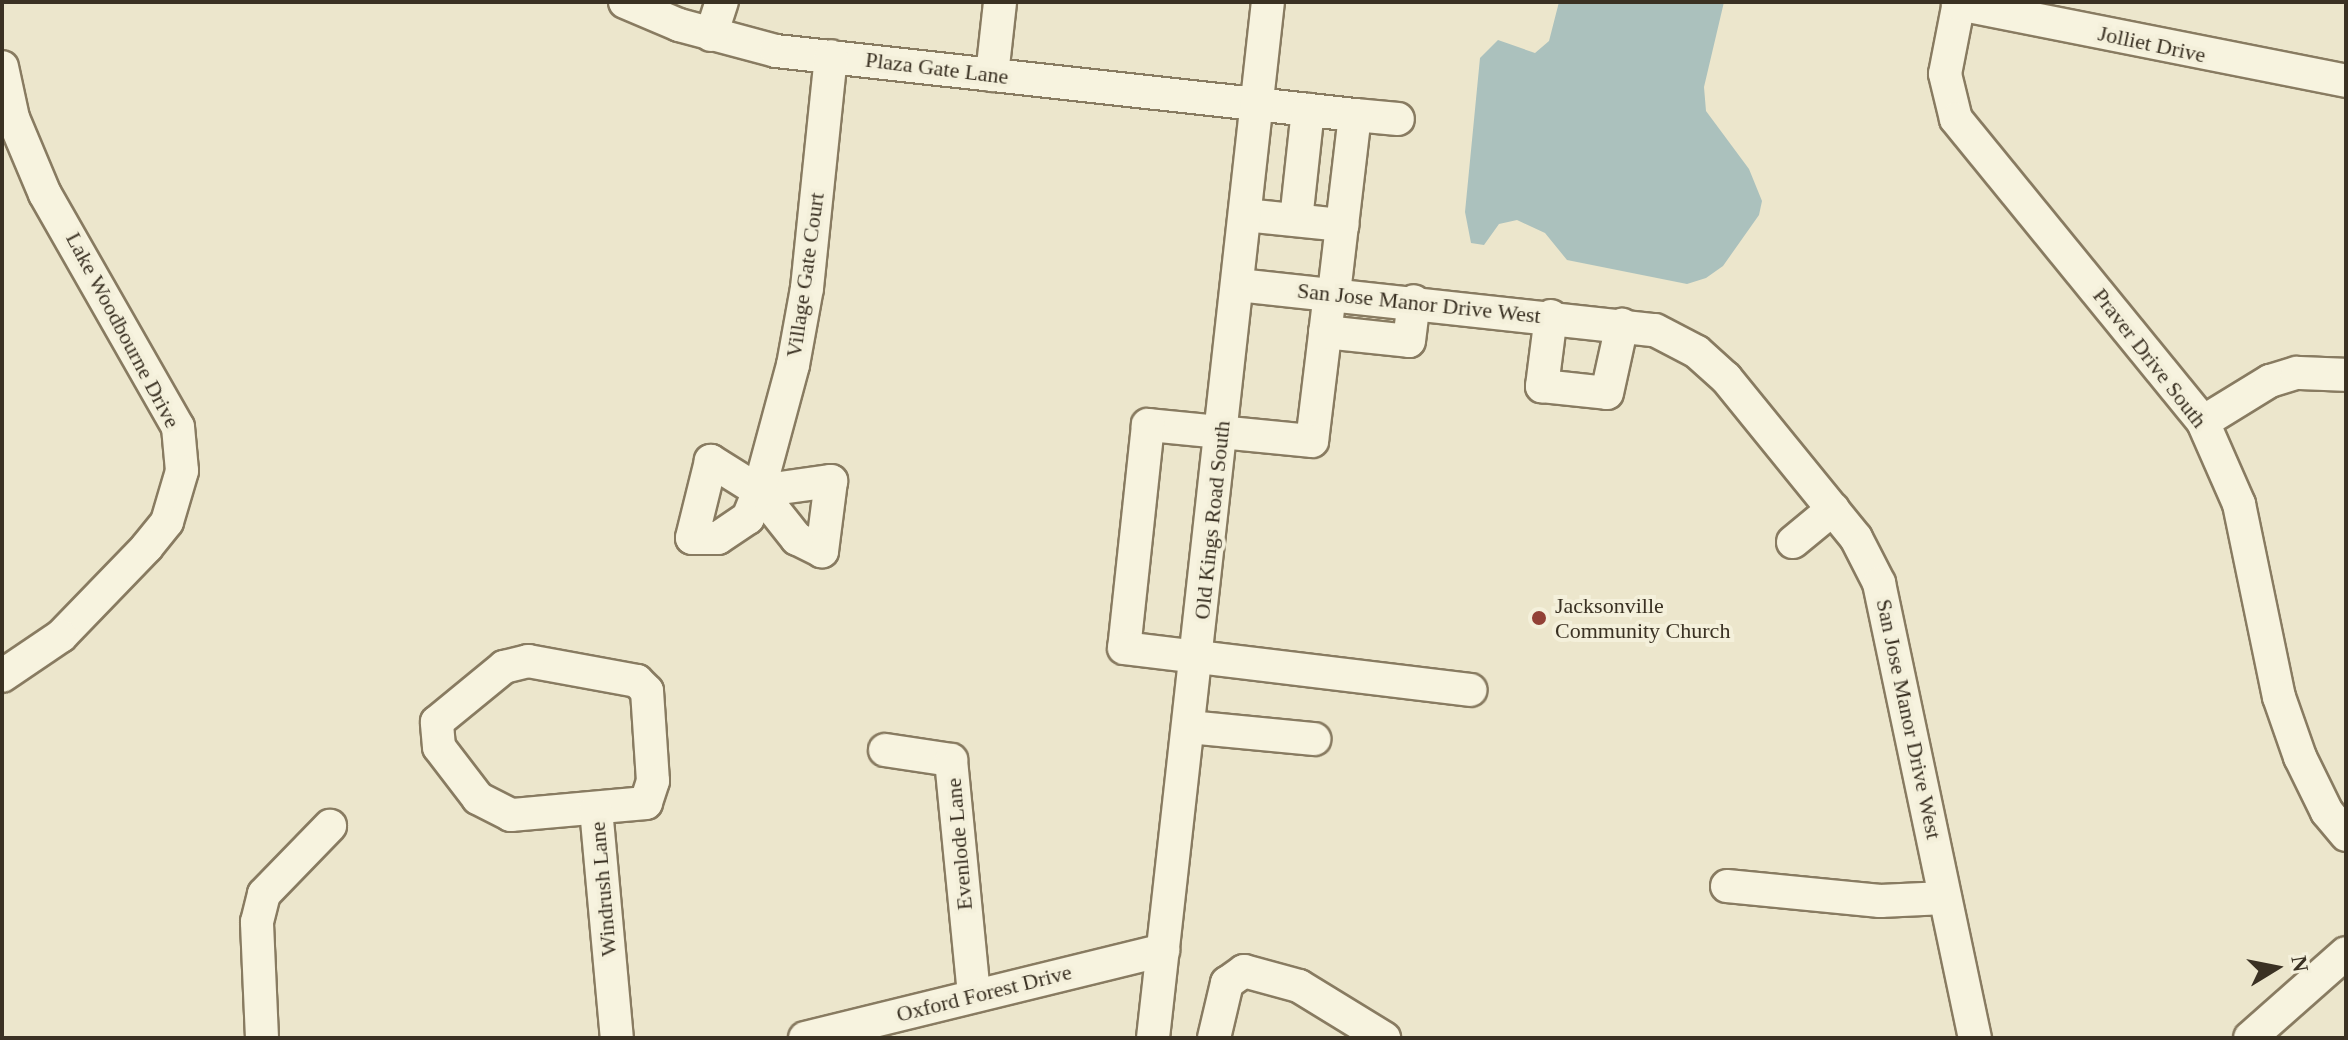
<!DOCTYPE html>
<html>
<head>
<meta charset="utf-8">
<style>
  body { margin:0 }
  #map { position:relative; width:2348px; height:1040px; overflow:hidden; background:#ece6cc; font-family:Georgia,serif }
  div>[style] { position:absolute }
  .water>* { inset:0; background:#abc1bd }
  .roads { filter:drop-shadow(2px 0 #887b61) drop-shadow(-2px 0 #887b61) drop-shadow(0 2px #887b61) drop-shadow(0 -2px #887b61) }
  .minor>* { height:32px; margin:-16px; padding:0 16px; transform-origin:16px; border-radius:16px; background:#f7f3df }
  .dots>* { width:22px; height:22px; translate:-50% -50%; box-sizing:border-box; border:4px solid #f4f0db; border-radius:50% }
  span { translate:-50% -50%; white-space:nowrap; text-align:center; line-height:1.15; -webkit-text-stroke:8px #f4f0db; paint-order:stroke }
  .street-label { font-size:22px; color:#3a3123 }
  .poi-label { font-size:22px; color:#3a3123 }
  .left { translate:0 -50%; text-align:left }
  .frame { position:absolute; inset:0; border:4px solid #3a3123; pointer-events:none }
  .north { position:absolute; left:2236px; top:928px; width:80px; height:80px; -webkit-text-stroke:6px #f4f0db; paint-order:stroke; rotate:80deg; font-size:22px; font-weight:700; line-height:32px; text-align:center; color:#3a3123 }
  .north::after { content:''; display:block; margin:auto; width:28px; height:36px; background:#3a3123; clip-path:polygon(50% 0,100% 100%,50% 72%,0 100%) }
</style>
</head>
<body>
<div id="map">
  <div class="water">
    <div style="clip-path:polygon(1559px 2px,1724px 2px,1704px 87px,1706px 111px,1749px 169px,1762px 201px,1759px 215px,1723px 266px,1706px 278px,1687px 284px,1567px 260px,1545px 233px,1517px 220px,1499px 224px,1484px 245px,1471px 243px,1465px 212px,1480px 58px,1498px 40px,1535px 53px,1549px 41px)"></div>
  </div>
  <div class="roads">
    <div class="minor">
      <div style="left:625px;top:2px;width:59px;rotate:23.1deg"></div>
      <div style="left:679px;top:25px;width:100px;rotate:15deg"></div>
      <div style="left:776px;top:51px;width:583px;rotate:6.31deg"></div>
      <div style="left:1355px;top:115px;width:111px;rotate:96.7deg"></div>
      <div style="left:1959px;top:2px;width:73px;rotate:101deg"></div>
      <div style="left:1945px;top:74px;width:46px;rotate:76.3deg"></div>
      <div style="left:1956px;top:119px;width:391px;rotate:50.8deg"></div>
      <div style="left:2203px;top:422px;width:90px;rotate:66.3deg"></div>
      <div style="left:2239px;top:504px;width:197px;rotate:78.3deg"></div>
      <div style="left:2279px;top:697px;width:64px;rotate:70.7deg"></div>
      <div style="left:2300px;top:757px;width:61px;rotate:63.9deg"></div>
      <div style="left:2327px;top:812px;width:30px;rotate:50deg"></div>
      <div style="left:1958px;top:4px;width:396px;rotate:11.2deg"></div>
      <div style="left:711px;top:35px;width:35px;rotate:-72deg"></div>
      <div style="left:2px;top:67px;width:52px;rotate:77.8deg"></div>
      <div style="left:13px;top:118px;width:82px;rotate:67.2deg"></div>
      <div style="left:45px;top:194px;width:268px;rotate:60.3deg"></div>
      <div style="left:178px;top:427px;width:44px;rotate:84.8deg"></div>
      <div style="left:182px;top:471px;width:53px;rotate:106.4deg"></div>
      <div style="left:167px;top:522px;width:32px;rotate:129deg"></div>
      <div style="left:147px;top:547px;width:124px;rotate:134deg"></div>
      <div style="left:61px;top:636px;width:71px;rotate:145.9deg"></div>
      <div style="left:992px;top:75px;width:73px;rotate:-83.7deg"></div>
      <div style="left:1355px;top:115px;width:43px;rotate:5.3deg"></div>
      <div style="left:1245px;top:215px;width:98px;rotate:5.9deg"></div>
      <div style="left:1342px;top:225px;width:68px;rotate:96.7deg"></div>
      <div style="left:1296px;top:220px;width:111px;rotate:-83.8deg"></div>
      <div style="left:1238px;top:285px;width:419px;rotate:6.2deg"></div>
      <div style="left:1655px;top:330px;width:47px;rotate:27.6deg"></div>
      <div style="left:1697px;top:352px;width:39px;rotate:42deg"></div>
      <div style="left:1726px;top:378px;width:206px;rotate:50.9deg"></div>
      <div style="left:1856px;top:538px;width:51px;rotate:62.9deg"></div>
      <div style="left:1879px;top:583px;width:465px;rotate:78.1deg"></div>
      <div style="left:1330px;top:293px;width:149px;rotate:96.9deg"></div>
      <div style="left:1312px;top:441px;width:165px;rotate:-174.4deg"></div>
      <div style="left:1148px;top:425px;width:224px;rotate:96.1deg"></div>
      <div style="left:1124px;top:648px;width:349px;rotate:6.9deg"></div>
      <div style="left:1551px;top:316px;width:71px;rotate:97.3deg"></div>
      <div style="left:1542px;top:386px;width:65px;rotate:6.1deg"></div>
      <div style="left:1607px;top:393px;width:70px;rotate:-77.6deg"></div>
      <div style="left:1325px;top:332px;width:84px;rotate:6.1deg"></div>
      <div style="left:1409px;top:341px;width:40px;rotate:-82.9deg"></div>
      <div style="left:2203px;top:422px;width:79px;rotate:-31.5deg"></div>
      <div style="left:2270px;top:381px;width:28px;rotate:-17deg"></div>
      <div style="left:2297px;top:373px;width:49px;rotate:2.3deg"></div>
      <div style="left:759px;top:491px;width:73px;rotate:-7.9deg"></div>
      <div style="left:831px;top:481px;width:71px;rotate:97.3deg"></div>
      <div style="left:822px;top:551px;width:28px;rotate:-154deg"></div>
      <div style="left:797px;top:539px;width:61px;rotate:-128.4deg"></div>
      <div style="left:759px;top:491px;width:57px;rotate:-148deg"></div>
      <div style="left:711px;top:461px;width:79px;rotate:103.9deg"></div>
      <div style="left:692px;top:538px;width:26px"></div>
      <div style="left:718px;top:538px;width:36px;rotate:-34deg"></div>
      <div style="left:748px;top:518px;width:29px;rotate:-68deg"></div>
      <div style="left:759px;top:491px;width:131px;rotate:-74.9deg"></div>
      <div style="left:793px;top:365px;width:78px;rotate:-79.7deg"></div>
      <div style="left:807px;top:288px;width:233px;rotate:-84.1deg"></div>
      <div style="left:1793px;top:542px;width:52px;rotate:-39.5deg"></div>
      <div style="left:528px;top:661px;width:111px;rotate:10.4deg"></div>
      <div style="left:637px;top:681px;width:14px;rotate:45deg"></div>
      <div style="left:647px;top:691px;width:90px;rotate:86.2deg"></div>
      <div style="left:653px;top:781px;width:23px;rotate:108deg"></div>
      <div style="left:646px;top:803px;width:136px;rotate:174.9deg"></div>
      <div style="left:511px;top:815px;width:37px;rotate:-153deg"></div>
      <div style="left:478px;top:798px;width:64px;rotate:-127.4deg"></div>
      <div style="left:439px;top:747px;width:25px;rotate:-95deg"></div>
      <div style="left:437px;top:722px;width:87px;rotate:-39.4deg"></div>
      <div style="left:504px;top:667px;width:25px;rotate:-14deg"></div>
      <div style="left:1189px;top:727px;width:126px;rotate:5.5deg"></div>
      <div style="left:885px;top:750px;width:67px;rotate:8.6deg"></div>
      <div style="left:951px;top:760px;width:236px;rotate:84.4deg"></div>
      <div style="left:596px;top:809px;width:230px;rotate:84.8deg"></div>
      <div style="left:1727px;top:886px;width:154px;rotate:5.6deg"></div>
      <div style="left:1880px;top:901px;width:65px;rotate:-2.6deg"></div>
      <div style="left:262px;top:1038px;width:116px;rotate:-92.5deg"></div>
      <div style="left:257px;top:922px;width:29px;rotate:-76deg"></div>
      <div style="left:264px;top:894px;width:95px;rotate:-45.9deg"></div>
      <div style="left:805px;top:1038px;width:369px;rotate:-13.8deg"></div>
      <div style="left:1153px;top:1038px;width:1042px;rotate:-83.67deg"></div>
      <div style="left:1214px;top:1038px;width:57px;rotate:-76.7deg"></div>
      <div style="left:1227px;top:983px;width:21px;rotate:-35deg"></div>
      <div style="left:1244px;top:971px;width:57px;rotate:15.3deg"></div>
      <div style="left:1299px;top:986px;width:100px;rotate:31.5deg"></div>
      <div style="left:2250px;top:1038px;width:128px;rotate:-41.5deg"></div>
    </div>
  </div>
  <div class="dots">
    <div style="left:1539px;top:618px;background:#924136"></div>
  </div>
  <div class="street-label">
    <span style="left:2152px;top:44px;rotate:12deg">Jolliet Drive</span>
    <span style="left:937px;top:68px;rotate:7deg">Plaza Gate Lane</span>
    <span style="left:805px;top:275px;rotate:-82deg">Village Gate Court</span>
    <span style="left:1419px;top:303px;rotate:6deg">San Jose Manor Drive West</span>
    <span style="left:123px;top:330px;rotate:62deg">Lake Woodbourne Drive</span>
    <span style="left:2150px;top:358px;rotate:52deg">Praver Drive South</span>
    <span style="left:1212px;top:520px;rotate:-84deg">Old Kings Road South</span>
    <span style="left:1909px;top:719px;rotate:78deg">San Jose Manor Drive West</span>
    <span style="left:959px;top:844px;rotate:-95deg">Evenlode Lane</span>
    <span style="left:603px;top:889px;rotate:-95deg">Windrush Lane</span>
    <span style="left:984px;top:993px;rotate:-14deg">Oxford Forest Drive</span>
  </div>
  <div class="poi-label">
    <span class="left" style="left:1555px;top:618px">Jacksonville<br>Community Church</span>
  </div>
  <div class="frame"></div>
  <div class="north">N</div>
</div>
</body>
</html>
